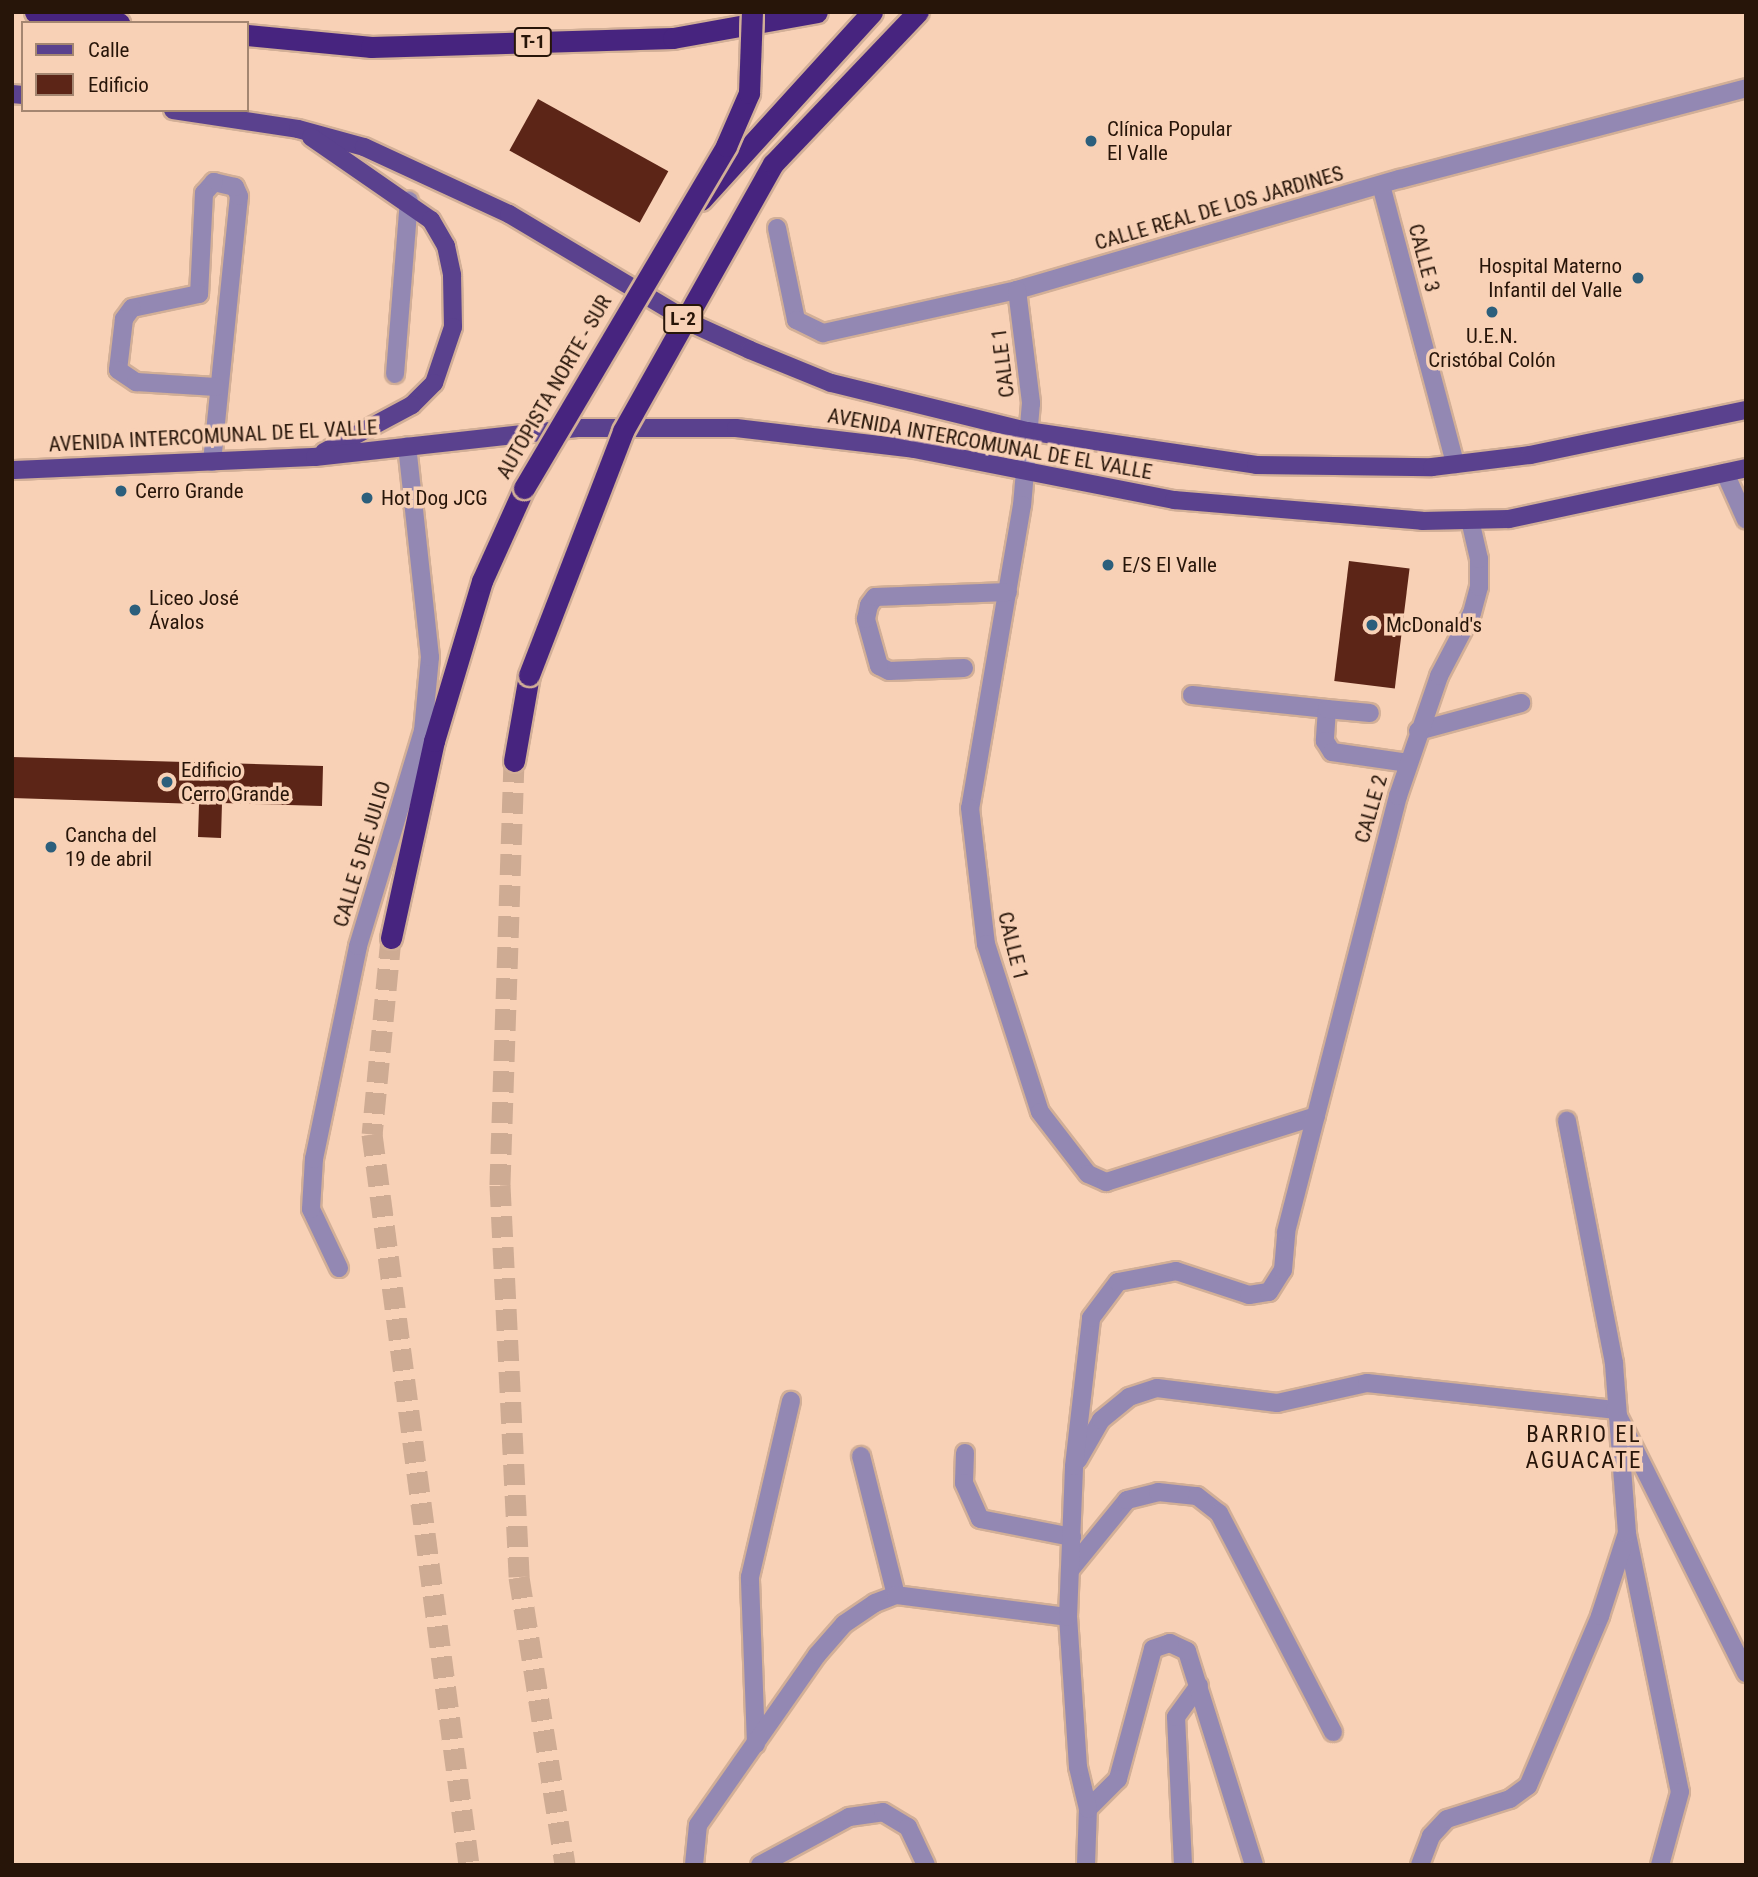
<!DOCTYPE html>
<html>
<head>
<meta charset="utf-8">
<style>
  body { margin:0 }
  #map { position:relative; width:1758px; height:1877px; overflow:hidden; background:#f8d1b6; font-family:"Roboto Condensed",sans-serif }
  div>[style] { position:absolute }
  .building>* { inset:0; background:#5c2517; transform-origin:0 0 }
  .highway-tunnel>* { height:21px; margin-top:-10.5px; transform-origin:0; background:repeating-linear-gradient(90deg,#ceab93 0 21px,transparent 0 31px) }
  .roads { filter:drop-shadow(2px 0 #d2af97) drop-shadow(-2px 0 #d2af97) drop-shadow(0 2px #d2af97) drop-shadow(0 -2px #d2af97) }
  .minor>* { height:18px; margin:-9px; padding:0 9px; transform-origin:9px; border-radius:9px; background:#9388b3 }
  .major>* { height:18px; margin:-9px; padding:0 9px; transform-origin:9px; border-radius:9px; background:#5a418e }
  .highway>* { height:21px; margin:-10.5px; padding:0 10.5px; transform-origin:10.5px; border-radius:10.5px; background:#47247f }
  .bridges { filter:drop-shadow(2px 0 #d2af97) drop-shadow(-2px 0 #d2af97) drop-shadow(0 2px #d2af97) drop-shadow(0 -2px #d2af97) }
  .highway-bridge>* { height:21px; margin:-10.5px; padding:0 10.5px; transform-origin:10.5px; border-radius:10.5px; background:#47247f }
  .dots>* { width:19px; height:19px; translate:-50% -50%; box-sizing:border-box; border:4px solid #f8d1b6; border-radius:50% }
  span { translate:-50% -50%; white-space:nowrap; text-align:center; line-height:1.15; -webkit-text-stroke:7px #f8d1b6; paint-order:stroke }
  .shield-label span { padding:2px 5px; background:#f8d1b6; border:2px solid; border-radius:5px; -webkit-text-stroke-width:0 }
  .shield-label { font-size:19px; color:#271509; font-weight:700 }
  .poi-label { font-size:21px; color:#271509 }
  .left { translate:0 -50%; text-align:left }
  .right { translate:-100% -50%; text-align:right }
  .street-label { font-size:21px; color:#271509 }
  .neighbourhood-label { font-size:23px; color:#271509; letter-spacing:2px }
  .frame { position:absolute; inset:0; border:14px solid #271509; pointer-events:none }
  .legend { position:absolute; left:21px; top:21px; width:228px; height:91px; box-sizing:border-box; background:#f8d1b6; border:2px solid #a48671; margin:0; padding:9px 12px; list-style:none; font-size:21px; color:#271509 }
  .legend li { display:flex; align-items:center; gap:14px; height:35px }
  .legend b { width:35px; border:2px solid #a48671 }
</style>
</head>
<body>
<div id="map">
  <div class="building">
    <div style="left:538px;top:99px;width:149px;height:59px;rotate:29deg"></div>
    <div style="left:1349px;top:561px;width:61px;height:121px;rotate:7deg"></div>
    <div style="clip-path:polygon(12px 757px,323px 766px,322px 806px,222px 803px,221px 838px,198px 837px,199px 804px,12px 798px)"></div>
  </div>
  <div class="highway-tunnel">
    <div style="left:514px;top:761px;width:424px;rotate:91.9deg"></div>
    <div style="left:500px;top:1185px;width:392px;rotate:87.2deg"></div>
    <div style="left:519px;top:1577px;width:292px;rotate:80.9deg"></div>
    <div style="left:391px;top:938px;width:197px;rotate:95.5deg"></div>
    <div style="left:372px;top:1134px;width:737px;rotate:82.44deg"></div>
  </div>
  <div class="roads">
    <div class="minor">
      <div style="left:1381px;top:185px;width:289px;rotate:75.1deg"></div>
      <div style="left:777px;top:228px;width:94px;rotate:78.3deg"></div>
      <div style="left:796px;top:320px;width:30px;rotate:26deg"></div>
      <div style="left:823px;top:333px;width:199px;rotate:-12.5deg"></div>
      <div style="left:1017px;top:290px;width:399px;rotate:-16.2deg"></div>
      <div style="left:1400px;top:179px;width:358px;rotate:-14.7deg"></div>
      <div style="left:1017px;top:290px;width:114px;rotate:82.9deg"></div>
      <div style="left:1031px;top:403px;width:102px;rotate:95deg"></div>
      <div style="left:1022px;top:505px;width:307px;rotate:99.7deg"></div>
      <div style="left:970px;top:808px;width:137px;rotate:83.3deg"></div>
      <div style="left:986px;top:944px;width:176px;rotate:72.2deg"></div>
      <div style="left:1040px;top:1112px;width:78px;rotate:52.3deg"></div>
      <div style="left:1088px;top:1174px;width:20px;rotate:24deg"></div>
      <div style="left:1106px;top:1182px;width:220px;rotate:-17.4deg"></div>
      <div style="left:395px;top:374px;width:174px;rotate:-85.4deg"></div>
      <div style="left:212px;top:462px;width:267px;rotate:-84.2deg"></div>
      <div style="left:239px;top:196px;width:10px;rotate:-114deg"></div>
      <div style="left:235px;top:187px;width:22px;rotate:-167deg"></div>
      <div style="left:214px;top:182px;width:15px;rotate:132deg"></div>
      <div style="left:204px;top:193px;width:101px;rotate:92.8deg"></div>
      <div style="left:199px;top:294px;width:68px;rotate:168.2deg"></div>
      <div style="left:132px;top:308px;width:14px;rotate:126deg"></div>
      <div style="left:124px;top:319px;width:51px;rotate:96.7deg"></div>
      <div style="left:118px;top:370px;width:22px;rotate:34deg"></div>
      <div style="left:136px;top:382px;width:80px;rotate:3.6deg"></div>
      <div style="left:1725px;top:473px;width:51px;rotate:65.9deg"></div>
      <div style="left:964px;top:668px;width:75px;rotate:177.7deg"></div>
      <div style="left:889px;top:671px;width:11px;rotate:-153deg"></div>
      <div style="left:879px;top:666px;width:49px;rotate:-105.5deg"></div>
      <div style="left:866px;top:619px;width:14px;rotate:-78deg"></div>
      <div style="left:869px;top:605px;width:10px;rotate:-53deg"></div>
      <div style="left:875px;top:597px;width:133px;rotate:-2.2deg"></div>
      <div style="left:1192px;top:695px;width:136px;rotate:5.9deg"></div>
      <div style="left:1327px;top:709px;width:32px;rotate:94deg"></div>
      <div style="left:1325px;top:741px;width:13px;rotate:58deg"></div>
      <div style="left:1332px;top:752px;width:77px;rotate:8.2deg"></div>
      <div style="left:1327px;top:709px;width:43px;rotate:5.3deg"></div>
      <div style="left:1418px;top:731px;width:107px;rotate:-15.2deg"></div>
      <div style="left:339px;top:1268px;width:65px;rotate:-115.4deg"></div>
      <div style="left:311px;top:1209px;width:50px;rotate:-86.6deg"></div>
      <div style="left:314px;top:1159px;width:217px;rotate:-78.3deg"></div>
      <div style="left:358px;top:946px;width:225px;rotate:-73.2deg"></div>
      <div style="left:423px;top:731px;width:74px;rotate:-84.6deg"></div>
      <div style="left:430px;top:657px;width:212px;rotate:-96.2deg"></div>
      <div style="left:965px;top:1453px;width:30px;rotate:92deg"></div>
      <div style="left:964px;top:1483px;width:39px;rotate:66deg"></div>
      <div style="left:980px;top:1519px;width:94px;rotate:11.1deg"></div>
      <div style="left:861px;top:1456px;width:143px;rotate:75.9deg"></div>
      <div style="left:1078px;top:1460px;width:46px;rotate:-60.1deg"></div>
      <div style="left:1101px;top:1420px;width:36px;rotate:-39deg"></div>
      <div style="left:1129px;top:1397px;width:29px;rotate:-18deg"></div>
      <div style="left:1157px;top:1388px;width:121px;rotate:7.1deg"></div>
      <div style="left:1277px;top:1403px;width:92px;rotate:-12.5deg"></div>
      <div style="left:1367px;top:1383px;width:249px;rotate:6.2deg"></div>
      <div style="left:1615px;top:1410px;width:294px;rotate:63.5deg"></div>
      <div style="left:1627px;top:1534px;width:263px;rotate:78.4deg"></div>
      <div style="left:1680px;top:1792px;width:76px;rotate:105.3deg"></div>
      <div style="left:1070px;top:1570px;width:90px;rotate:-50.8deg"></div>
      <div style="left:1127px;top:1500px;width:32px;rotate:-14deg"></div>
      <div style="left:1158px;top:1492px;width:39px;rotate:6deg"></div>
      <div style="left:1197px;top:1496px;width:28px;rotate:38deg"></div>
      <div style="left:1219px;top:1513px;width:247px;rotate:62.5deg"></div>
      <div style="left:756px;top:1744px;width:167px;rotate:-92.1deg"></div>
      <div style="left:750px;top:1577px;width:181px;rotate:-76.9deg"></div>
      <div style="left:694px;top:1865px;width:40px;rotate:-84.3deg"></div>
      <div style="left:698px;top:1825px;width:208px;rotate:-55deg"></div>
      <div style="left:817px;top:1655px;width:41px;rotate:-48.9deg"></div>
      <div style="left:844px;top:1624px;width:37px;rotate:-34deg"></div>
      <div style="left:875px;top:1603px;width:22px;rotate:-21deg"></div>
      <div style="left:896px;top:1595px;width:173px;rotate:7.3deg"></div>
      <div style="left:760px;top:1865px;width:101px;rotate:-28.3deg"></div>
      <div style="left:849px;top:1817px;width:34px;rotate:-8deg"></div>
      <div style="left:883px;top:1812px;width:29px;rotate:31deg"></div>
      <div style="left:908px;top:1827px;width:42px;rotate:64.7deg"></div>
      <div style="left:1086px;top:1865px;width:56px;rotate:-88deg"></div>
      <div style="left:1183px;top:1865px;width:148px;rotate:-92.7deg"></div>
      <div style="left:1176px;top:1717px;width:39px;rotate:-54deg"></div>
      <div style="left:1254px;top:1865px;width:224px;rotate:-107.4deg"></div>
      <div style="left:1187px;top:1651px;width:19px;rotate:-155deg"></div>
      <div style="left:1170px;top:1643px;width:18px;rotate:161deg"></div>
      <div style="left:1153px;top:1649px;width:135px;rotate:105.1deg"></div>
      <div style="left:1118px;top:1779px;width:42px;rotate:135deg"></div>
      <div style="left:1088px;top:1809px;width:43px;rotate:-103.4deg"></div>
      <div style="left:1078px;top:1767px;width:150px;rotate:-93.8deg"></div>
      <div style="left:1068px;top:1617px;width:151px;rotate:-87.7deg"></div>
      <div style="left:1074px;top:1466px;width:149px;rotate:-83.4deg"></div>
      <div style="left:1091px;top:1318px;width:45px;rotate:-53.1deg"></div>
      <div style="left:1118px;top:1282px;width:59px;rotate:-10.7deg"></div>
      <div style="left:1176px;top:1271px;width:77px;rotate:18.2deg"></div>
      <div style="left:1249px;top:1295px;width:20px;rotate:-9deg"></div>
      <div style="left:1269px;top:1292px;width:26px;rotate:-58deg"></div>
      <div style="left:1283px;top:1270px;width:38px;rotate:-85deg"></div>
      <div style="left:1286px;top:1232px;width:450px;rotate:-75.6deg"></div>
      <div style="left:1398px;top:796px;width:127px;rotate:-71.1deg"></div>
      <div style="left:1439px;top:676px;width:71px;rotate:-62.4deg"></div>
      <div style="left:1472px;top:613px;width:27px;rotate:-75deg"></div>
      <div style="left:1479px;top:587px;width:28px;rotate:-90deg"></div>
      <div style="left:1479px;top:559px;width:39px;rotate:-103deg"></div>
      <div style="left:1420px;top:1865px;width:31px;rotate:-69deg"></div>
      <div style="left:1431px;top:1836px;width:23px;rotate:-47deg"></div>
      <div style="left:1447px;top:1819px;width:66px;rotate:-17.6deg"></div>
      <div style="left:1510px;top:1799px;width:22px;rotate:-36deg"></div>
      <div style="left:1528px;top:1786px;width:185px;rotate:-67deg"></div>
      <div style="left:1600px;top:1616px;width:87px;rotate:-72deg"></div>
      <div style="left:1627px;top:1533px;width:170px;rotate:-94.4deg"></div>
      <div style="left:1614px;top:1363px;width:247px;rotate:-101deg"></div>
    </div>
    <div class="major">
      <div style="left:12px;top:94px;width:11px;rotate:5deg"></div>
      <div style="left:173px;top:110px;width:126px;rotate:8.6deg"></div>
      <div style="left:298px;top:129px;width:68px;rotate:15.3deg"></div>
      <div style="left:364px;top:147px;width:160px;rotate:24.8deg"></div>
      <div style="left:509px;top:214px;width:217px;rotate:30.8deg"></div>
      <div style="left:695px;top:325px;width:60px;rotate:24.4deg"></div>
      <div style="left:750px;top:350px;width:87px;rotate:22.2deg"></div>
      <div style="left:831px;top:383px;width:202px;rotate:13.8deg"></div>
      <div style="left:1027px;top:431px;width:232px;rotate:8.4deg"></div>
      <div style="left:1256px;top:465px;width:176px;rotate:0.7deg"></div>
      <div style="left:1432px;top:467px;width:99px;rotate:-7deg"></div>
      <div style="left:1530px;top:455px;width:221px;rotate:-11.8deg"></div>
      <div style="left:311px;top:137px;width:146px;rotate:34.7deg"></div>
      <div style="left:431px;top:220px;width:30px;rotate:60deg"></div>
      <div style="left:446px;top:246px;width:30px;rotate:78deg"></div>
      <div style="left:452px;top:275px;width:52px;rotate:88.9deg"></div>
      <div style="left:453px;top:327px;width:59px;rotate:108.7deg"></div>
      <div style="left:434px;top:383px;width:31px;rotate:135deg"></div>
      <div style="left:412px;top:405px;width:100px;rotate:151.9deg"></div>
      <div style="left:12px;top:470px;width:303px;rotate:-2.5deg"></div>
      <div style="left:315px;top:457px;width:266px;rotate:-6.3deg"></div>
      <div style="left:579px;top:428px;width:157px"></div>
      <div style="left:736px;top:428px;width:179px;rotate:6.7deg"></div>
      <div style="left:914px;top:449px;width:265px;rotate:11.1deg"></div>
      <div style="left:1174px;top:500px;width:249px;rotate:4.8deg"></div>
      <div style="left:1422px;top:521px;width:87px;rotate:-1.3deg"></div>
      <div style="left:1509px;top:519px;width:242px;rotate:-12.1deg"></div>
    </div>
    <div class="highway">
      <div style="left:35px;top:12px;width:85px;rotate:7.5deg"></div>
      <div style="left:247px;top:35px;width:125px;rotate:5.5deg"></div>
      <div style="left:371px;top:47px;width:302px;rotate:-1.7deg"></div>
      <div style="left:673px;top:38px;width:146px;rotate:-10.2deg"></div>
      <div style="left:701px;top:200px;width:254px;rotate:-47.7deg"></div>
      <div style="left:514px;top:761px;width:87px;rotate:-80.1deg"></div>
      <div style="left:391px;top:938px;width:202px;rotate:-77.7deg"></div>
      <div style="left:434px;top:741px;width:167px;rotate:-73.3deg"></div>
      <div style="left:482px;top:581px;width:102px;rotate:-65.7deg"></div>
    </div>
  </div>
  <div class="bridges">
    <div class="highway-bridge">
      <div style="left:524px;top:488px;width:397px;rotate:-59.4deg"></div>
      <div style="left:726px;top:146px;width:58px;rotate:-66.5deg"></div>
      <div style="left:749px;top:93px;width:81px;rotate:-87.9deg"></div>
      <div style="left:529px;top:675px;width:261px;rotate:-68.9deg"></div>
      <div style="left:623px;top:431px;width:306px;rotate:-60.7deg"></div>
      <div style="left:773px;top:164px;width:210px;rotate:-46.4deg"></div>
    </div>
  </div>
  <div class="dots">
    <div style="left:1091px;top:141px;background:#2c5f7c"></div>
    <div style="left:1638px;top:278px;background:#2c5f7c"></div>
    <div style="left:1492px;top:312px;background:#2c5f7c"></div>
    <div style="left:121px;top:491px;background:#2c5f7c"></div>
    <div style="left:367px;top:498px;background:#2c5f7c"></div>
    <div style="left:1108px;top:565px;background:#2c5f7c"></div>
    <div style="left:135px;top:610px;background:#2c5f7c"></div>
    <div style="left:1372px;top:625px;background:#2c5f7c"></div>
    <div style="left:167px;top:782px;background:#2c5f7c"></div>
    <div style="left:51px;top:847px;background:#2c5f7c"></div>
  </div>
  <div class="shield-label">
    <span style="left:533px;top:42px">T-1</span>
    <span style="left:683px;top:319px">L-2</span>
  </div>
  <div class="poi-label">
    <span class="left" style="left:1107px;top:141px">Clínica Popular<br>El Valle</span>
    <span class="right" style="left:1622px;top:278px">Hospital Materno<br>Infantil del Valle</span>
    <span style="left:1492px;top:348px">U.E.N.<br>Cristóbal Colón</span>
    <span class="left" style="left:135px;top:491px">Cerro Grande</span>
    <span class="left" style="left:381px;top:498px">Hot Dog JCG</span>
    <span class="left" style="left:1122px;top:565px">E/S El Valle</span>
    <span class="left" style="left:149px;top:610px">Liceo José<br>Ávalos</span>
    <span class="left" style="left:1386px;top:625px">McDonald's</span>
    <span class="left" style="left:181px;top:782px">Edificio<br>Cerro Grande</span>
    <span class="left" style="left:65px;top:847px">Cancha del<br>19 de abril</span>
  </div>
  <div class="street-label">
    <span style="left:1219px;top:208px;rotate:-16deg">CALLE REAL DE LOS JARDINES</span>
    <span style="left:1424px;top:258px;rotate:75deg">CALLE 3</span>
    <span style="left:1003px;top:363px;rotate:-97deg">CALLE 1</span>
    <span style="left:554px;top:387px;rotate:-60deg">AUTOPISTA NORTE - SUR</span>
    <span style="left:213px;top:436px;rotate:-3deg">AVENIDA INTERCOMUNAL DE EL VALLE</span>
    <span style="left:990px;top:444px;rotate:10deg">AVENIDA INTERCOMUNAL DE EL VALLE</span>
    <span style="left:1371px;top:809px;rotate:-74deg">CALLE 2</span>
    <span style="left:362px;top:854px;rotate:-73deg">CALLE 5 DE JULIO</span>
    <span style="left:1013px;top:946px;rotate:76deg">CALLE 1</span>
  </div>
  <div class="neighbourhood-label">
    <span style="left:1584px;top:1448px">BARRIO EL<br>AGUACATE</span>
  </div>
  <div class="frame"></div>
  <ul class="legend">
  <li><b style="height:9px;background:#5a418e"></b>Calle</li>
  <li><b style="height:19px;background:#5c2517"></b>Edificio</li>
  </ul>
</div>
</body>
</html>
